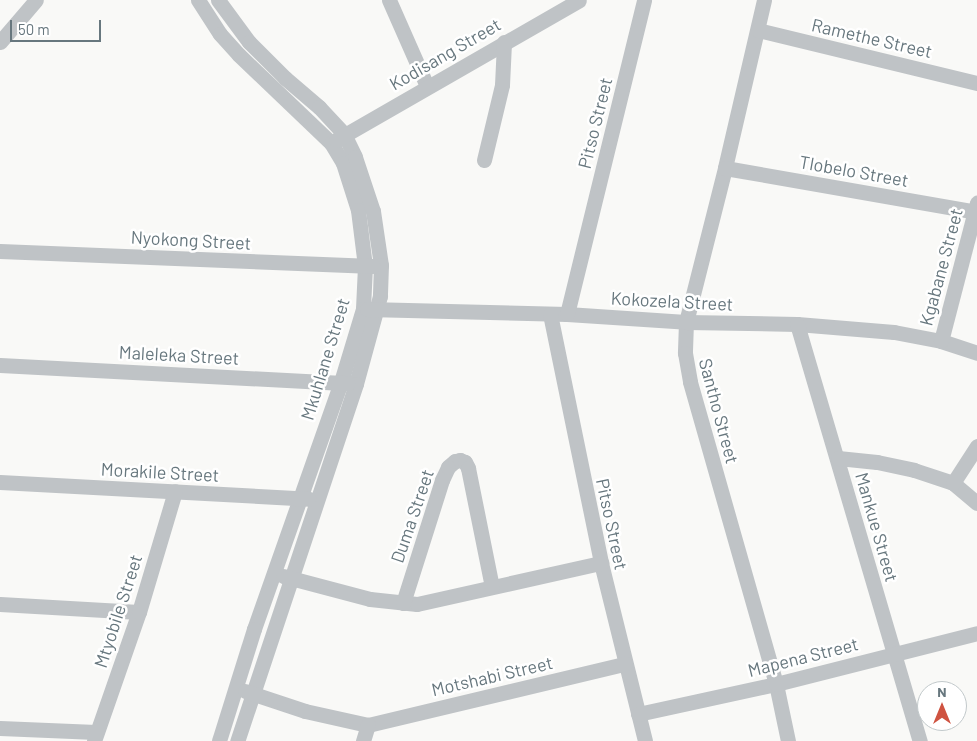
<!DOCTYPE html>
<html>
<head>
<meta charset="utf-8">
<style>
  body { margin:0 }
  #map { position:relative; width:977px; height:741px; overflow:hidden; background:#f9f9f7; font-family:Barlow,sans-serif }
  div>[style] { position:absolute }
  .minor>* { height:15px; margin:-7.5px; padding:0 7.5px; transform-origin:7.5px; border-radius:7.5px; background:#bfc3c6 }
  span { translate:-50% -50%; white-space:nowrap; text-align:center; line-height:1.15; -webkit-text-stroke:5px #fff; paint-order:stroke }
  .street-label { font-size:18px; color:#67777e }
  .north { position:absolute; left:917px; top:681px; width:50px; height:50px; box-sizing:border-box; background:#fff; border:1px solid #c2c9cb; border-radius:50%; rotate:0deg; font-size:14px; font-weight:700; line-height:20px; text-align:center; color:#67777e }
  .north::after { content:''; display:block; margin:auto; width:18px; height:22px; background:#cf5341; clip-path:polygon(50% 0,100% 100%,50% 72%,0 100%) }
  .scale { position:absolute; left:10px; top:20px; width:91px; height:22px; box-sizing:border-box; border:2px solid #67777e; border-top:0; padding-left:6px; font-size:15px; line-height:18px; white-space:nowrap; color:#67777e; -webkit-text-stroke:4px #fff; paint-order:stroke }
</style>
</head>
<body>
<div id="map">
  <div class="minor">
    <div style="left:198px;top:0;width:40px;rotate:57.1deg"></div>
    <div style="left:220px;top:34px;width:28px;rotate:48deg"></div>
    <div style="left:239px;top:55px;width:127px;rotate:43.7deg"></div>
    <div style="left:331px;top:143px;width:23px;rotate:59deg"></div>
    <div style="left:343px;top:163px;width:49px;rotate:72.3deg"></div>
    <div style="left:358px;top:210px;width:56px;rotate:82.9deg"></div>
    <div style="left:365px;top:266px;width:43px;rotate:92.7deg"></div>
    <div style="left:363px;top:309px;width:76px;rotate:106.8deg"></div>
    <div style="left:341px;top:382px;width:262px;rotate:109.4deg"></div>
    <div style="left:254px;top:629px;width:117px;rotate:107.4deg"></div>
    <div style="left:218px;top:0;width:52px;rotate:53.6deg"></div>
    <div style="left:249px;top:42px;width:51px;rotate:45deg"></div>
    <div style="left:285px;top:78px;width:45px;rotate:40.5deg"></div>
    <div style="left:319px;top:107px;width:37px;rotate:47deg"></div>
    <div style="left:344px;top:134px;width:25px;rotate:64deg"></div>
    <div style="left:355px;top:157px;width:57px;rotate:71.6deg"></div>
    <div style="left:373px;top:211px;width:55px;rotate:81.6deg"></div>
    <div style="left:381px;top:265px;width:31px;rotate:92deg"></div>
    <div style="left:380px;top:296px;width:91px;rotate:105.3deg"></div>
    <div style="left:356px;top:384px;width:376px;rotate:108.4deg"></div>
    <div style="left:389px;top:0;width:94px;rotate:66.2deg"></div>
    <div style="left:764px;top:0;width:172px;rotate:103.1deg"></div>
    <div style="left:725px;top:168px;width:159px;rotate:104.2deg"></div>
    <div style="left:686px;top:322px;width:31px;rotate:92deg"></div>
    <div style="left:685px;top:353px;width:29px;rotate:80deg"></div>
    <div style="left:690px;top:382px;width:314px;rotate:74.1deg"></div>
    <div style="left:776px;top:684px;width:58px;rotate:78.1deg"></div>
    <div style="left:758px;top:30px;width:225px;rotate:13.6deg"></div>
    <div style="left:0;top:42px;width:55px;rotate:-49.4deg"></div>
    <div style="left:336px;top:140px;width:280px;rotate:-29.9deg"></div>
    <div style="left:484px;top:160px;width:77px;rotate:-76.5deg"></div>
    <div style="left:502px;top:85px;width:43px;rotate:-87.3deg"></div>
    <div style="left:725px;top:168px;width:256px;rotate:9.9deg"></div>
    <div style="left:0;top:251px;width:373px;rotate:2.3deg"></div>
    <div style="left:367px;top:309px;width:200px;rotate:1.4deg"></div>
    <div style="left:567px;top:314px;width:119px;rotate:3.8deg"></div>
    <div style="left:686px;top:322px;width:111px;rotate:1deg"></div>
    <div style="left:797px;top:324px;width:97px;rotate:4.7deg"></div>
    <div style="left:894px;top:332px;width:48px;rotate:10.8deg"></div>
    <div style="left:941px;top:341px;width:38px;rotate:18deg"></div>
    <div style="left:550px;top:314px;width:254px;rotate:78.4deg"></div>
    <div style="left:601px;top:563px;width:183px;rotate:76.1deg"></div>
    <div style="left:567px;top:314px;width:323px;rotate:-76.2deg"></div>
    <div style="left:797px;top:324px;width:435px;rotate:73.6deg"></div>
    <div style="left:941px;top:341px;width:143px;rotate:-75.4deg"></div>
    <div style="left:0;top:365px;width:348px;rotate:3deg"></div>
    <div style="left:838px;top:458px;width:39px;rotate:6deg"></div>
    <div style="left:877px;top:462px;width:38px;rotate:12deg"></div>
    <div style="left:914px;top:470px;width:41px;rotate:18.4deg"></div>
    <div style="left:953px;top:483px;width:31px;rotate:40deg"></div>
    <div style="left:0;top:482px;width:309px;rotate:3.1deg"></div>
    <div style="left:953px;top:483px;width:44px;rotate:-57deg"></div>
    <div style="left:283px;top:576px;width:90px;rotate:14.8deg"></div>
    <div style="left:370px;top:599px;width:47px;rotate:6.1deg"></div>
    <div style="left:417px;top:604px;width:189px;rotate:-12.6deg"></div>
    <div style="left:403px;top:603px;width:129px;rotate:-72.4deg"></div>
    <div style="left:442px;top:480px;width:14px;rotate:-65deg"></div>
    <div style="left:448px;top:467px;width:9px;rotate:-41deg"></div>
    <div style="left:455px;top:461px;width:5px;rotate:-11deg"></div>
    <div style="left:460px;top:460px;width:5px;rotate:22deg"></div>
    <div style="left:465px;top:462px;width:7px;rotate:63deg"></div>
    <div style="left:468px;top:468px;width:121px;rotate:78.6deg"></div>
    <div style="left:0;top:604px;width:139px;rotate:3.3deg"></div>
    <div style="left:245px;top:691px;width:63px;rotate:18.4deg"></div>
    <div style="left:305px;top:711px;width:65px;rotate:12.5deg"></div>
    <div style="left:368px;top:725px;width:264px;rotate:-13.4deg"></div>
    <div style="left:638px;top:714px;width:141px;rotate:-12.3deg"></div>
    <div style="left:776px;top:684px;width:207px;rotate:-14.2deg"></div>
    <div style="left:0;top:728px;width:96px;rotate:2.4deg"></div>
    <div style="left:94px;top:741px;width:137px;rotate:-70.8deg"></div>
    <div style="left:139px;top:612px;width:126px;rotate:-73.4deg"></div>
    <div style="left:363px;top:741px;width:17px;rotate:-73deg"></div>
  </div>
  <div class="street-label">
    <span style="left:872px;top:38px;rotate:13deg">Ramethe Street</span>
    <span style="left:445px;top:54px;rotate:-30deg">Kodisang Street</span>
    <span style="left:595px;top:123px;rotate:-76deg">Pitso Street</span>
    <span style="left:854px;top:171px;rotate:10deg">Tlobelo Street</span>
    <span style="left:191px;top:240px;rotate:3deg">Nyokong Street</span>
    <span style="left:941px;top:267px;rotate:-75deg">Kgabane Street</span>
    <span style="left:672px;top:301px;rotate:3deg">Kokozela Street</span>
    <span style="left:179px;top:355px;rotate:3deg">Maleleka Street</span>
    <span style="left:325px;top:359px;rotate:-73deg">Mkuhlane Street</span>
    <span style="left:719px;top:411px;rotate:75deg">Santho Street</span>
    <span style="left:160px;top:472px;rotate:3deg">Morakile Street</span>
    <span style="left:412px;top:516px;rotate:-71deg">Duma Street</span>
    <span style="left:612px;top:524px;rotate:78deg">Pitso Street</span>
    <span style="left:877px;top:527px;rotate:74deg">Mankue Street</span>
    <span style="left:118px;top:611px;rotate:-72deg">Mtyobile Street</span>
    <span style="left:803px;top:657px;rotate:-14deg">Mapena Street</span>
    <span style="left:492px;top:676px;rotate:-13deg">Motshabi Street</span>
  </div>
  <div class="north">N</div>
  <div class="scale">50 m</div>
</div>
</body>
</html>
